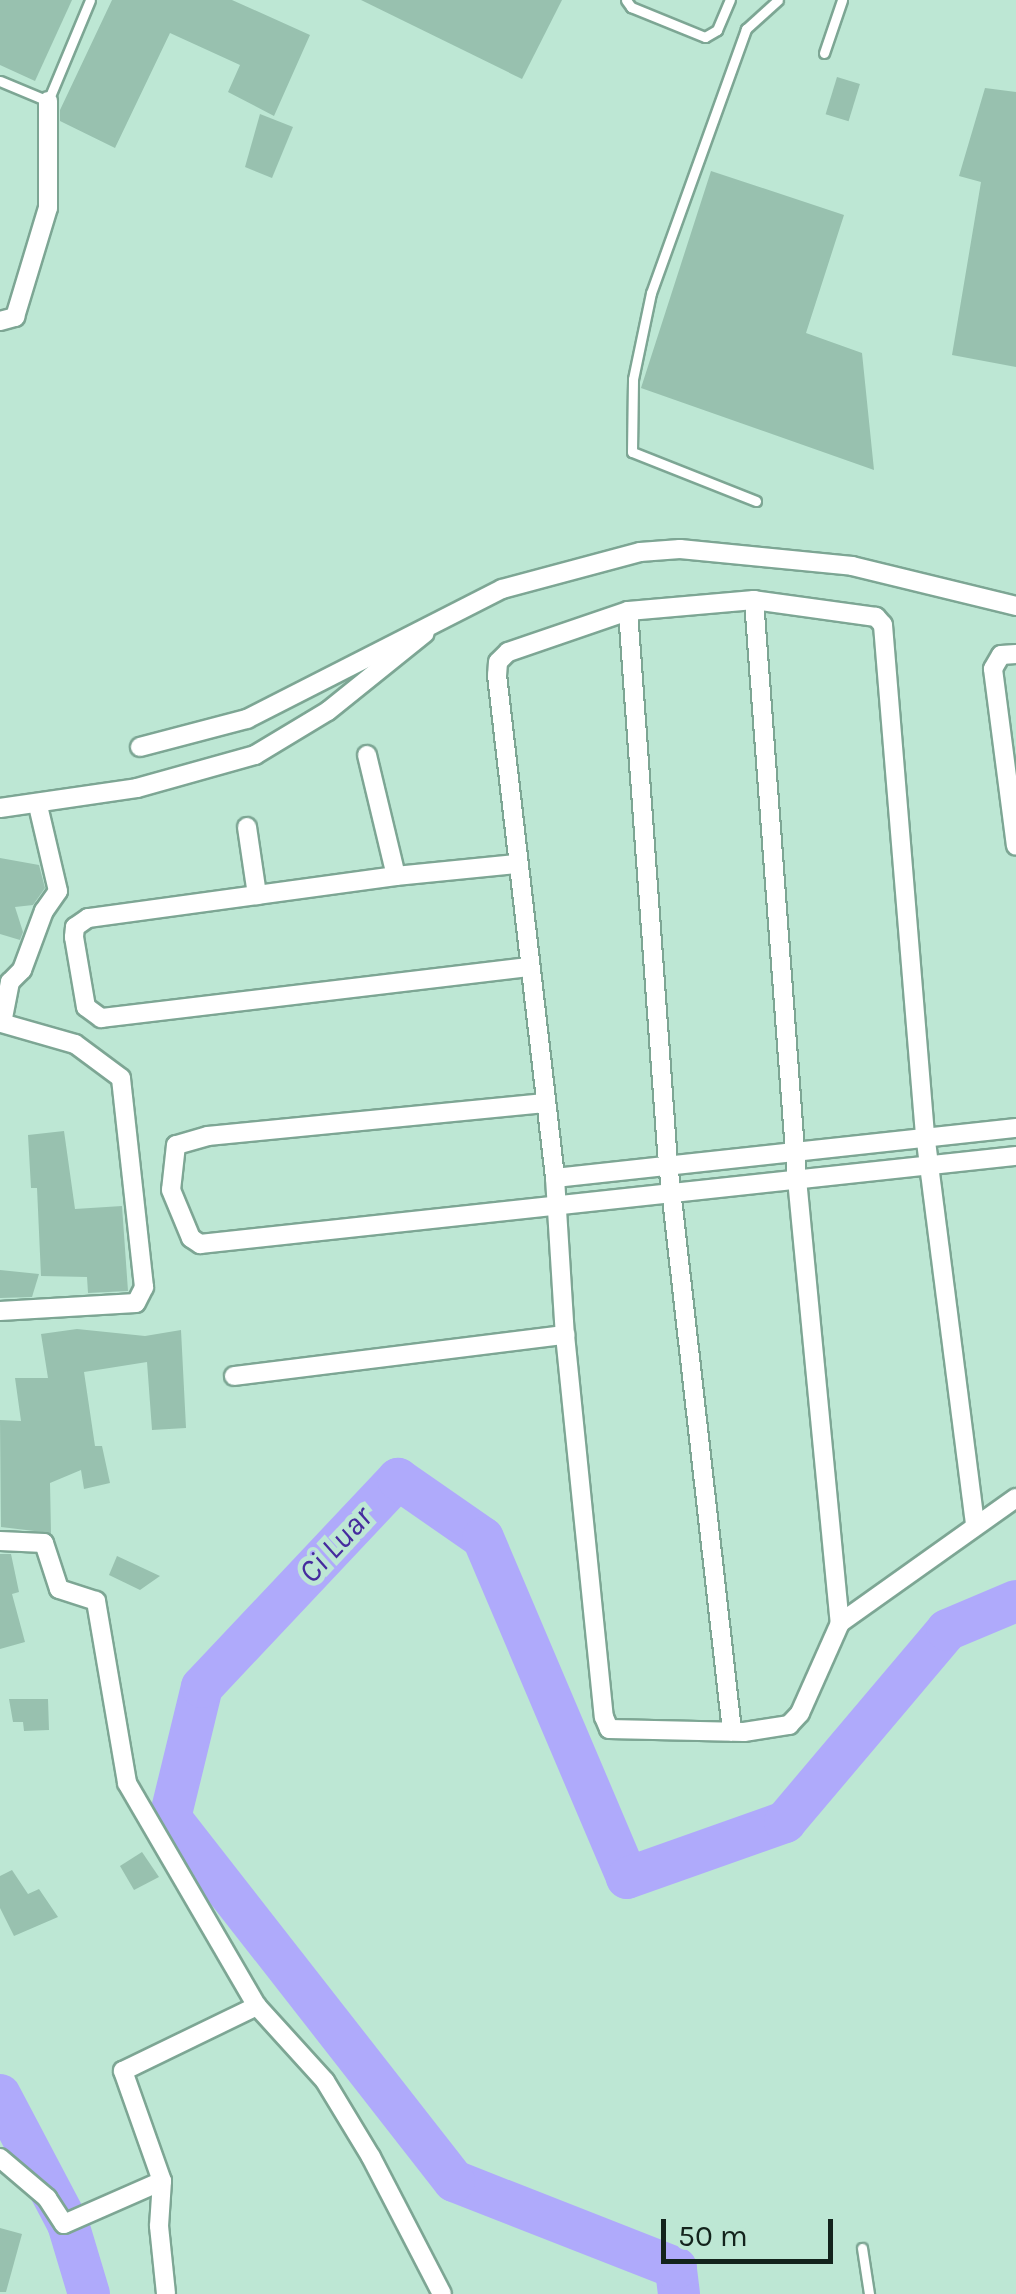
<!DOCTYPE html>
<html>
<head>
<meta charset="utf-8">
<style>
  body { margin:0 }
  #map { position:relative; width:1016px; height:2294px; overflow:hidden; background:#bde7d4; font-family:Karla,sans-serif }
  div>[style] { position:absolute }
  .river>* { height:42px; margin:-21px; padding:0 21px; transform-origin:21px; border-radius:21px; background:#afaafb }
  .building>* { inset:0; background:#98c1af; transform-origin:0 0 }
  .roads { filter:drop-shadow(2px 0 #7da694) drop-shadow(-2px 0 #7da694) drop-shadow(0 2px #7da694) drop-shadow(0 -2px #7da694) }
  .service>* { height:9px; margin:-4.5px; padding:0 4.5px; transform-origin:4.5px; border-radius:4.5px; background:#fff }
  .minor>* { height:18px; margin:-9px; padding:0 9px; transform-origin:9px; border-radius:9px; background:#fff }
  span { translate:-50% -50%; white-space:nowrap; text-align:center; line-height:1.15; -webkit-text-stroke:10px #bde7d4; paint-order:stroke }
  .water-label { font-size:32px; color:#452b9e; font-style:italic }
  .scale { position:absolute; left:661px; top:2219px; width:172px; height:45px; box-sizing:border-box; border:5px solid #13231c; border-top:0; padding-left:12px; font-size:30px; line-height:35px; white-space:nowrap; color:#13231c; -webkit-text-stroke:8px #bde7d4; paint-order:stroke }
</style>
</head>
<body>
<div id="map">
  <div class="river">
    <div style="left:0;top:2095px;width:146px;rotate:62.2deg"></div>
    <div style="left:68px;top:2224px;width:73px;rotate:73.3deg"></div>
    <div style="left:679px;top:2294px;width:26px;rotate:-97deg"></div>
    <div style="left:676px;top:2268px;width:238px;rotate:-158.6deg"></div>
    <div style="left:454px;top:2181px;width:461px;rotate:-128deg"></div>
    <div style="left:170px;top:1818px;width:135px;rotate:-76.3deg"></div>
    <div style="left:202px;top:1687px;width:286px;rotate:-46.7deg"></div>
    <div style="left:398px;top:1479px;width:103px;rotate:34.8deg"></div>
    <div style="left:483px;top:1538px;width:369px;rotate:67deg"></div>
    <div style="left:627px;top:1878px;width:168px;rotate:-19.5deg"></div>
    <div style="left:785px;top:1822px;width:251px;rotate:-49.8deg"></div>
    <div style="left:947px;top:1630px;width:75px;rotate:-22.8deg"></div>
  </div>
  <div class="building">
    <div style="clip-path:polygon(0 0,72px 0,35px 81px,0 65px)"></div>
    <div style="clip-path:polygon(112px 0,232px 0,310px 35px,274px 116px,228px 92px,240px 65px,170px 33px,115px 148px,60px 121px,60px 110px)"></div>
    <div style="clip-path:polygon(361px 0,562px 0,522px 79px)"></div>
    <div style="left:837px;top:77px;width:24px;height:39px;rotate:17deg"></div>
    <div style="clip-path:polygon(985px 88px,1016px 92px,1016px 367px,952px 355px,981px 182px,959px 176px)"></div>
    <div style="clip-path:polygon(260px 114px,293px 127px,272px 178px,245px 167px)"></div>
    <div style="clip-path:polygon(711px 171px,844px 215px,806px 333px,862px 353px,874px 470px,641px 388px)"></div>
    <div style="clip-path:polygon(0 858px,39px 865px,45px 888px,33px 905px,15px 907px,23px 932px,20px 940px,0 934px)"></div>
    <div style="clip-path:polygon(64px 1131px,75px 1209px,122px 1206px,128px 1291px,88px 1293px,87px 1277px,41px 1276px,37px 1188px,31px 1188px,28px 1135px)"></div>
    <div style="clip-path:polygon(0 1270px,39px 1274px,32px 1297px,0 1298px)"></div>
    <div style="clip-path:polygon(77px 1329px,145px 1336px,181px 1330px,186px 1428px,152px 1430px,147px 1362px,84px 1372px,95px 1446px,102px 1446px,110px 1483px,84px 1489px,81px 1470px,50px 1483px,51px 1533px,1px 1527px,0 1420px,21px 1421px,15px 1378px,48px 1378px,41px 1334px)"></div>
    <div style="clip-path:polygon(0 1554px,11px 1554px,19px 1592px,12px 1594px,25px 1642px,0 1649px)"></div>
    <div style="clip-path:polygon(117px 1556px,160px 1576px,140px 1590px,109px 1575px)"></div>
    <div style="clip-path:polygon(9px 1699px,48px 1699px,49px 1730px,24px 1731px,23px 1722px,13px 1722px)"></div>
    <div style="clip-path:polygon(142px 1852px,159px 1877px,134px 1890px,120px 1866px)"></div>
    <div style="clip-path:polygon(12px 1870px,28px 1894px,39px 1889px,58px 1917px,14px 1936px,0 1908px,0 1876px)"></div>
    <div style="clip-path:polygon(0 2228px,22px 2234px,6px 2292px,0 2292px)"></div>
  </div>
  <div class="roads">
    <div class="service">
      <div style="left:626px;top:0;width:9px;rotate:54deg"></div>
      <div style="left:631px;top:7px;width:80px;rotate:22.1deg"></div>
      <div style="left:705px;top:37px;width:14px;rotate:-30deg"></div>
      <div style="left:717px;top:30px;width:33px;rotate:-67deg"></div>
      <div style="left:824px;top:53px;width:56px;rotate:-71.2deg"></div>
      <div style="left:0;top:81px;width:52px;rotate:22.6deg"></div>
      <div style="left:48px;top:101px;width:109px;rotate:-67.4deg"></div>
      <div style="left:756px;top:501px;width:133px;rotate:-158.4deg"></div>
      <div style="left:632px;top:452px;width:73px;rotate:-89.2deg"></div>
      <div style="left:633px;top:379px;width:88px;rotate:-78.2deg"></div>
      <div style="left:651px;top:293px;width:281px;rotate:-70.2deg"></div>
      <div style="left:746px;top:29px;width:43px;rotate:-42.2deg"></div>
      <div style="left:862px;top:2248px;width:47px;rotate:81.3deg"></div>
    </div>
    <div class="minor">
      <div style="left:0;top:321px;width:16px;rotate:-15deg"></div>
      <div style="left:15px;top:317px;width:114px;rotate:-73.2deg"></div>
      <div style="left:48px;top:208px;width:107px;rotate:-90deg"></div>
      <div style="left:754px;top:600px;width:581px;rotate:85.75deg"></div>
      <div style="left:797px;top:1179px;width:446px;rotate:84.5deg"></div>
      <div style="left:628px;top:611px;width:553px;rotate:85.86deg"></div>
      <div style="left:668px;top:1163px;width:572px;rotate:83.57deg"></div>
      <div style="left:1016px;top:654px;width:15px;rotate:176deg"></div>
      <div style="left:1001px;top:655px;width:16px;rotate:120deg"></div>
      <div style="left:993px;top:669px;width:178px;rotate:82.6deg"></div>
      <div style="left:140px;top:747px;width:111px;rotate:-14.7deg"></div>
      <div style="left:247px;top:719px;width:286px;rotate:-27deg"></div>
      <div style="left:502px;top:589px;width:143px;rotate:-15deg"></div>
      <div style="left:640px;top:552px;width:40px;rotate:-4.3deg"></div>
      <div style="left:680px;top:549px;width:173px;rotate:5.6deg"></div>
      <div style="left:852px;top:566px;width:169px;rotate:13.7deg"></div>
      <div style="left:367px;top:755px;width:124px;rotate:76.5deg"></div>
      <div style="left:0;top:808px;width:138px;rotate:-8.3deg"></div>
      <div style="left:137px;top:788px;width:123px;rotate:-15.6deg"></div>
      <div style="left:255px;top:755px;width:85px;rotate:-31.1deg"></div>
      <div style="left:328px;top:711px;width:124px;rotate:-38.8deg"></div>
      <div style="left:247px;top:827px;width:69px;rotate:81.6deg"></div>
      <div style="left:516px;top:864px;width:121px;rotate:174.3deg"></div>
      <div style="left:396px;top:876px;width:311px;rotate:172.2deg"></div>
      <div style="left:88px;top:918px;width:16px;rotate:145deg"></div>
      <div style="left:75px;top:927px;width:10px;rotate:96deg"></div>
      <div style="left:74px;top:937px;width:71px;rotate:80.3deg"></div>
      <div style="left:86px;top:1007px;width:19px;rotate:36deg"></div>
      <div style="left:101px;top:1018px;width:432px;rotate:-6.8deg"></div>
      <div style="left:545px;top:1103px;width:339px;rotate:174.4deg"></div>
      <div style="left:208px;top:1136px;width:33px;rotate:164deg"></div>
      <div style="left:176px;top:1145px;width:45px;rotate:96.3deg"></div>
      <div style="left:171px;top:1190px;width:52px;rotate:67.4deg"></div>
      <div style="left:191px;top:1238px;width:11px;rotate:34deg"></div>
      <div style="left:200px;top:1244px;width:821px;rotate:-6.16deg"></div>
      <div style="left:555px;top:1178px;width:464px;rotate:-6.2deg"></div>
      <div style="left:0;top:1311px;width:136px;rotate:-3.4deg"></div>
      <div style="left:136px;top:1303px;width:18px;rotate:-63deg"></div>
      <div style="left:144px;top:1287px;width:210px;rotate:-96.3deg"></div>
      <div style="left:121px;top:1078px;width:57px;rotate:-143.5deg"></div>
      <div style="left:75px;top:1044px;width:76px;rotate:-164deg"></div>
      <div style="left:2px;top:1023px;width:42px;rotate:-79deg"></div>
      <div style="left:10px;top:982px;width:17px;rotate:-45deg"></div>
      <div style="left:22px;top:970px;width:63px;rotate:-69.6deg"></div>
      <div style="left:44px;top:911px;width:24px;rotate:-55deg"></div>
      <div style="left:58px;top:891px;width:87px;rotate:-103.2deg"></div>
      <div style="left:234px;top:1376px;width:334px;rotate:-7.1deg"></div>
      <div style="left:975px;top:1524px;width:392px;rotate:-97.3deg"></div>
      <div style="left:925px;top:1135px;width:512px;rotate:-94.71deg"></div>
      <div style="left:883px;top:625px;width:11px;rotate:-131deg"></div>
      <div style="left:876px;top:617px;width:123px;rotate:-172.1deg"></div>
      <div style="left:754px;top:600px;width:126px;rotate:175deg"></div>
      <div style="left:628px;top:611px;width:127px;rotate:161.1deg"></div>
      <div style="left:508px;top:652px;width:14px;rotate:135deg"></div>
      <div style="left:498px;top:662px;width:13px;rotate:94deg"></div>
      <div style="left:497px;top:675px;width:506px;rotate:83.42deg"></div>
      <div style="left:555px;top:1178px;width:157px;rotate:86.4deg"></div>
      <div style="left:565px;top:1335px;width:384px;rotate:84.2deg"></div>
      <div style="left:604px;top:1717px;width:13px;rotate:67deg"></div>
      <div style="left:609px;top:1729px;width:135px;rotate:1.3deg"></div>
      <div style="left:744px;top:1732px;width:46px;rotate:-8.8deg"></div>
      <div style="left:789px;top:1725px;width:16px;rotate:-47deg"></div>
      <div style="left:800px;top:1713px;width:98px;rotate:-66deg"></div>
      <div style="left:840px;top:1623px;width:216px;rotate:-35.4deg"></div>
      <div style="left:0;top:1541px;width:44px;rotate:2.6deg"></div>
      <div style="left:44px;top:1543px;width:48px;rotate:71.9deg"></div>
      <div style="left:59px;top:1589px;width:39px;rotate:18deg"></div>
      <div style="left:96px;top:1601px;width:185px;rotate:80.3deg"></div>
      <div style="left:127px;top:1783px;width:258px;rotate:59.8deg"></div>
      <div style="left:257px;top:2006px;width:101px;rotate:47.8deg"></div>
      <div style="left:325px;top:2081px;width:89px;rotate:58.8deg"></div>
      <div style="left:371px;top:2157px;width:154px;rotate:62.6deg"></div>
      <div style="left:0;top:2158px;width:62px;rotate:40.4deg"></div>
      <div style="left:47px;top:2198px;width:31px;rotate:57deg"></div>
      <div style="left:64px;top:2224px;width:107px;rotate:-23.7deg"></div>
      <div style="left:162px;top:2181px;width:117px;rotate:-109.5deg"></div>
      <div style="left:123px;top:2071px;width:149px;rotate:-25.9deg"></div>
      <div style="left:162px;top:2181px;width:45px;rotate:93.8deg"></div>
      <div style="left:159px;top:2226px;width:68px;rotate:84.1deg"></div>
    </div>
  </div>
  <div class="water-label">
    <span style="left:336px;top:1545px;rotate:-47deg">Ci Luar</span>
  </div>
  <div class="scale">50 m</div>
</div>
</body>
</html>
